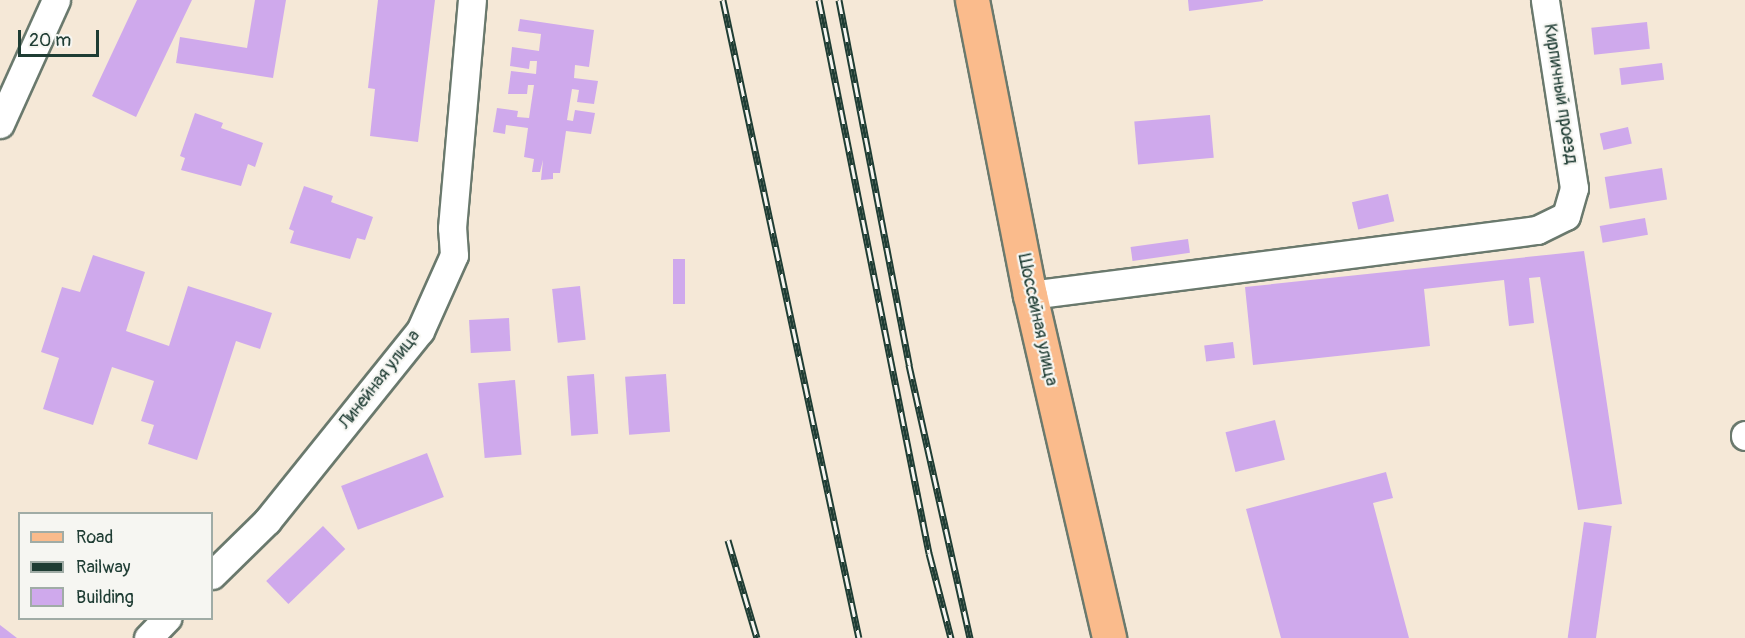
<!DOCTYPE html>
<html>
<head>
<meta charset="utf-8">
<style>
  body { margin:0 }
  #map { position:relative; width:1745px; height:638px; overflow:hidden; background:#f5e8d7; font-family:Pangolin,sans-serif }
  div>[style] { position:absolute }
  .building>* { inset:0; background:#cfa9ec; transform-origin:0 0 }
  .roads { filter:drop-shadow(2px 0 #6a796d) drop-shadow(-2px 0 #6a796d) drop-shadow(0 2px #6a796d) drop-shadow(0 -2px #6a796d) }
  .minor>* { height:27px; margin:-13.5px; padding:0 13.5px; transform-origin:13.5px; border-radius:13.5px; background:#fff }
  .major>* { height:33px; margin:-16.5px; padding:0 16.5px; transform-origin:16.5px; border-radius:16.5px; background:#fabb8c }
  .rail>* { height:7px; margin-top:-3.5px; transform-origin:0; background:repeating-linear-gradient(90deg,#f6f6f2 0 14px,#1f3d34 0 28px); box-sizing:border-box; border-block:2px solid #1f3d34 }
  span { translate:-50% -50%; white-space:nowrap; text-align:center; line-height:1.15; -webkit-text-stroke:4.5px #f6f6f2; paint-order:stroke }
  .street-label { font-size:18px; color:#1f3d34 }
  .legend { position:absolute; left:18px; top:512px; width:195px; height:108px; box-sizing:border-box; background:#f6f6f2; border:2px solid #a0aca6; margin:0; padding:8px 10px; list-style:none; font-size:18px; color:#1f3d34 }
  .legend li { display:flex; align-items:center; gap:12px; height:30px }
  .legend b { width:30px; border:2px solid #a0aca6 }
  .scale { position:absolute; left:18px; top:30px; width:81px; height:27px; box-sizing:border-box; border:3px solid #1f3d34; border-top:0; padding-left:8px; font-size:18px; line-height:21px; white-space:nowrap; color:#1f3d34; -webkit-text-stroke:4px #f6f6f2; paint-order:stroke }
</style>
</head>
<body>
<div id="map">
  <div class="building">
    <div style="clip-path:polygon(137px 0,192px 0,136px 117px,92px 96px)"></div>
    <div style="clip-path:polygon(255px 0,286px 0,273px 78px,176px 63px,180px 37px,247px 48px)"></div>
    <div style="clip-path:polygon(378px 0,435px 0,418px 142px,370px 136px,375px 89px,368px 88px)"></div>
    <div style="clip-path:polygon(1188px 0,1263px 0,1263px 1px,1189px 11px)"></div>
    <div style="clip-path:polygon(520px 19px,594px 30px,589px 67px,575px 65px,574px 78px,598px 81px,594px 104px,577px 102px,579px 90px,572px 89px,567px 120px,573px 121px,575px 110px,595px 113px,591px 134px,566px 131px,560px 173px,553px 173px,553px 179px,541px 180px,543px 160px,540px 172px,532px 172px,534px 159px,524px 157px,528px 128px,506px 125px,505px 134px,493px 132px,497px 108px,518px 111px,517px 117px,529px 118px,534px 85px,528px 85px,527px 94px,508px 94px,511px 71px,536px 74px,537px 61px,530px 61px,529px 69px,510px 66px,512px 47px,539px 51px,541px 34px,518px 31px)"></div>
    <div style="left:1647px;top:22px;width:27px;height:56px;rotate:84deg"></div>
    <div style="left:1662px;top:63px;width:17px;height:43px;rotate:83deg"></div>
    <div style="clip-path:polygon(195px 113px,223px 123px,221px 128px,263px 143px,255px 167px,248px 164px,241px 186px,181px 170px,185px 158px,180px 156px)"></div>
    <div style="left:1210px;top:115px;width:43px;height:76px;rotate:85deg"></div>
    <div style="left:1628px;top:127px;width:17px;height:29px;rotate:77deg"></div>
    <div style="left:1662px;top:168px;width:32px;height:58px;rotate:81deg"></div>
    <div style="clip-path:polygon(304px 186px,333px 196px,331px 202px,373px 217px,365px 240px,357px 238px,350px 259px,290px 243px,294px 231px,289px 229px)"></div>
    <div style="left:1388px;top:194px;width:28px;height:37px;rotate:77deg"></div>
    <div style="left:1645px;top:218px;width:17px;height:46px;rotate:80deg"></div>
    <div style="left:1188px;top:239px;width:14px;height:58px;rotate:82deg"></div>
    <div style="clip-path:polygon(1584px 251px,1622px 504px,1578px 510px,1540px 277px,1529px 278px,1534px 323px,1509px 326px,1504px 280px,1424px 289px,1430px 346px,1253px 365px,1245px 287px)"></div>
    <div style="clip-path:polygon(93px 255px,145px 272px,126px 331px,169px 346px,188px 286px,272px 313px,260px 349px,236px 341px,197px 460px,148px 444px,154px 425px,141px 421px,154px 381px,112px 367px,93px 425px,43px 409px,59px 358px,41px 352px,62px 287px,80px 292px)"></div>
    <div style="left:673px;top:259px;width:12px;height:45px"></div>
    <div style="left:580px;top:286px;width:54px;height:28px;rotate:84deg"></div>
    <div style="left:509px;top:318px;width:33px;height:40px;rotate:87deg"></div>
    <div style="left:1233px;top:342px;width:16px;height:29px;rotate:83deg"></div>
    <div style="left:594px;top:374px;width:60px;height:27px;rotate:86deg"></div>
    <div style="left:666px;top:374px;width:58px;height:41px;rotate:86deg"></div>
    <div style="left:515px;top:380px;width:75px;height:37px;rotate:85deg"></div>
    <div style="left:1275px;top:420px;width:41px;height:51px;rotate:76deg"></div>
    <div style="left:427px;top:453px;width:47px;height:92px;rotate:69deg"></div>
    <div style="clip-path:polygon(1386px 472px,1393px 498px,1373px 503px,1409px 638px,1281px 638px,1246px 509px)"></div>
    <div style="left:1584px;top:522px;width:28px;height:117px;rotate:8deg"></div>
    <div style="left:323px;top:526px;width:32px;height:79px;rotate:46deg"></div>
    <div style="clip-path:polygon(0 625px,17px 638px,0 638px)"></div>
  </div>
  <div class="roads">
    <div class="minor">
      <div style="left:0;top:124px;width:136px;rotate:-65.7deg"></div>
      <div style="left:1030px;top:295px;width:511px;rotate:-7.31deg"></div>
      <div style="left:1537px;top:230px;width:32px;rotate:-26deg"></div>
      <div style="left:1566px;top:216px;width:29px;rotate:-74deg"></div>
      <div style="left:1574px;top:188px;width:190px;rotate:-98.8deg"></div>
      <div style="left:1745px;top:436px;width:1px;rotate:-90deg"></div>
      <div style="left:212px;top:575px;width:77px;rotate:-44.5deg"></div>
      <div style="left:267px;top:521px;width:244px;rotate:-51.2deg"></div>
      <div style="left:420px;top:331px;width:83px;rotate:-65.9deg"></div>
      <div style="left:454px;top:255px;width:27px;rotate:-94deg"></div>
      <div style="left:452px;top:228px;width:229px;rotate:-85deg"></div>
      <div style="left:148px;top:638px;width:28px;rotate:-46deg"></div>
    </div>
    <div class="major">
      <div style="left:972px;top:0;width:301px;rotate:78.9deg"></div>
      <div style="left:1030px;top:295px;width:352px;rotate:77deg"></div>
    </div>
  </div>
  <div class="rail">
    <div style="left:723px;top:0;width:652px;rotate:77.97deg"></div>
    <div style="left:819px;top:0;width:564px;rotate:78.75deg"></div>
    <div style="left:929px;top:553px;width:88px;rotate:75.5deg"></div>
    <div style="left:839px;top:0;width:372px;rotate:79.1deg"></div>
    <div style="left:909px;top:365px;width:280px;rotate:77.4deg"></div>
    <div style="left:728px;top:540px;width:102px;rotate:73.5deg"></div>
  </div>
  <div class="street-label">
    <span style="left:1560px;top:94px;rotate:81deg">Кирпичный проезд</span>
    <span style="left:1037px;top:320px;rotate:78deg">Шоссейная улица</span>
    <span style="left:380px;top:380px;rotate:-52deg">Линейная улица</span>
  </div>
  <ul class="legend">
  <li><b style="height:8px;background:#fabb8c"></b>Road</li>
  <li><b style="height:8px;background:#1f3d34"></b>Railway</li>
  <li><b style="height:16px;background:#cfa9ec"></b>Building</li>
  </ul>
  <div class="scale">20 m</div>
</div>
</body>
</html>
